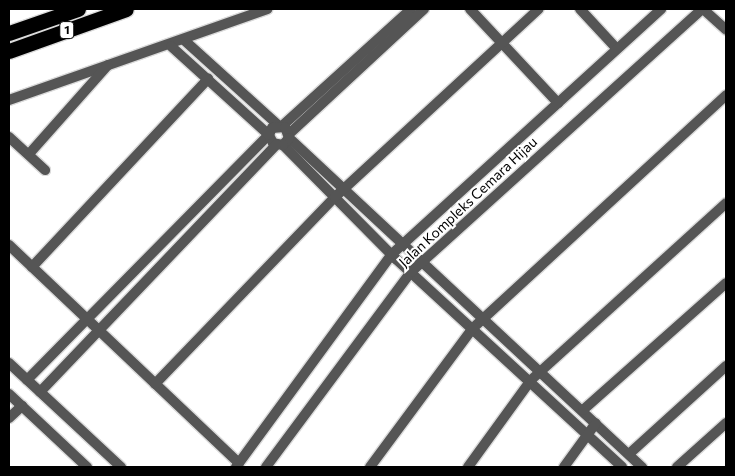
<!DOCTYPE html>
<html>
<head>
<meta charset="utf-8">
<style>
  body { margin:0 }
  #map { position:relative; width:735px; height:476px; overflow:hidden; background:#fff; font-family:Commissioner,sans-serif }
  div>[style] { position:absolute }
  .roads { filter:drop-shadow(1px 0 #dbdbdb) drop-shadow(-1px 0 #dbdbdb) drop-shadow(0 1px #dbdbdb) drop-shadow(0 -1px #dbdbdb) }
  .street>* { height:10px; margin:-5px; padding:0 5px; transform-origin:5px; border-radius:5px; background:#555 }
  .highway>* { height:15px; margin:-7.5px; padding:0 7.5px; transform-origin:7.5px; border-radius:7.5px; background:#000 }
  span { translate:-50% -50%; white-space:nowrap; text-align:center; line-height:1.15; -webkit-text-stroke:4px #fff; paint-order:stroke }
  .shield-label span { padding:1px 4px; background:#fff; border:1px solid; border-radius:4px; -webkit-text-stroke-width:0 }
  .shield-label { font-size:12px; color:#000; font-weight:700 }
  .street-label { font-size:14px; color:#000 }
  .frame { position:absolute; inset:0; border:10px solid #000; pointer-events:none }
</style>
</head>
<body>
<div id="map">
  <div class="roads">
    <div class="street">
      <div style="left:470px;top:9px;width:129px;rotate:46.9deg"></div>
      <div style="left:580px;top:9px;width:54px;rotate:47.2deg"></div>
      <div style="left:703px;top:9px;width:31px;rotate:42deg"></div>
      <div style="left:184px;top:40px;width:127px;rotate:42.1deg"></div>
      <div style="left:9px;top:100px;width:274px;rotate:-19.4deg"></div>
      <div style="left:282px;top:126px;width:174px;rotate:-42.2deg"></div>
      <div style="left:289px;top:134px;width:184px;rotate:-42.8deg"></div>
      <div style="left:9px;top:137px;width:49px;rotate:42.5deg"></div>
      <div style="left:289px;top:138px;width:483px;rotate:43deg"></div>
      <div style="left:283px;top:145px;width:161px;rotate:45.3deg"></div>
      <div style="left:396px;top:259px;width:307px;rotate:42.6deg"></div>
      <div style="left:29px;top:154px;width:119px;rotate:-48.4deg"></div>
      <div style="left:9px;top:245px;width:317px;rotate:43.5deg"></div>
      <div style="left:32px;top:267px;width:258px;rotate:-46.9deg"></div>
      <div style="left:9px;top:363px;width:153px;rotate:42.9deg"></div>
      <div style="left:27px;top:380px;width:344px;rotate:-45.4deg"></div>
      <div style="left:269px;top:135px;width:8px;rotate:-67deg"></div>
      <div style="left:272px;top:128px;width:13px;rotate:-4deg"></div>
      <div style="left:285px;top:127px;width:12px;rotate:70deg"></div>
      <div style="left:289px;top:138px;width:9px;rotate:131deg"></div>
      <div style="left:283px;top:145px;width:10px;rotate:-169deg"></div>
      <div style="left:273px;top:143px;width:9px;rotate:-117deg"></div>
      <div style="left:269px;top:135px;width:132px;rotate:-137.8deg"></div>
      <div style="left:155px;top:384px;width:260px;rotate:-46.1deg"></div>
      <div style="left:335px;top:197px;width:277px;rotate:-42.7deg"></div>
      <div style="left:40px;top:392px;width:342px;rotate:-46.3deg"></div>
      <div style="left:9px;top:394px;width:107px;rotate:43.1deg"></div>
      <div style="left:583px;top:410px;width:191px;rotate:-41.6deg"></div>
      <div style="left:9px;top:418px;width:18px;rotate:-43deg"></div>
      <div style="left:629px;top:454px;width:131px;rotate:-42.2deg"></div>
      <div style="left:236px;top:467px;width:264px;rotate:-53.8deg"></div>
      <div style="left:392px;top:254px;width:364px;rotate:-42.3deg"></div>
      <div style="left:266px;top:467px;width:243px;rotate:-53.4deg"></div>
      <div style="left:411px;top:272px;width:392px;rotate:-42.1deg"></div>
      <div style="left:370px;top:467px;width:173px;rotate:-53.5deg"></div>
      <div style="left:473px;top:328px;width:344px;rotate:-42.6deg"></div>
      <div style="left:468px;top:467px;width:107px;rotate:-54.1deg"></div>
      <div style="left:531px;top:380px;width:263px;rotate:-42.2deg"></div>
      <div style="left:564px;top:467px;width:54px;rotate:-54deg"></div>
      <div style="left:677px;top:467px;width:66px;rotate:-41.9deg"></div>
    </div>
    <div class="highway">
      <div style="left:9px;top:33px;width:73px;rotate:-19.2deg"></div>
      <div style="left:9px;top:51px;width:124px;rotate:-19.7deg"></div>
    </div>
  </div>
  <div class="shield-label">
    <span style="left:67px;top:30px">1</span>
  </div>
  <div class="street-label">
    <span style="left:468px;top:202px;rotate:-43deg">Jalan Kompleks Cemara Hijau</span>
  </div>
  <div class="frame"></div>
</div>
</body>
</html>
